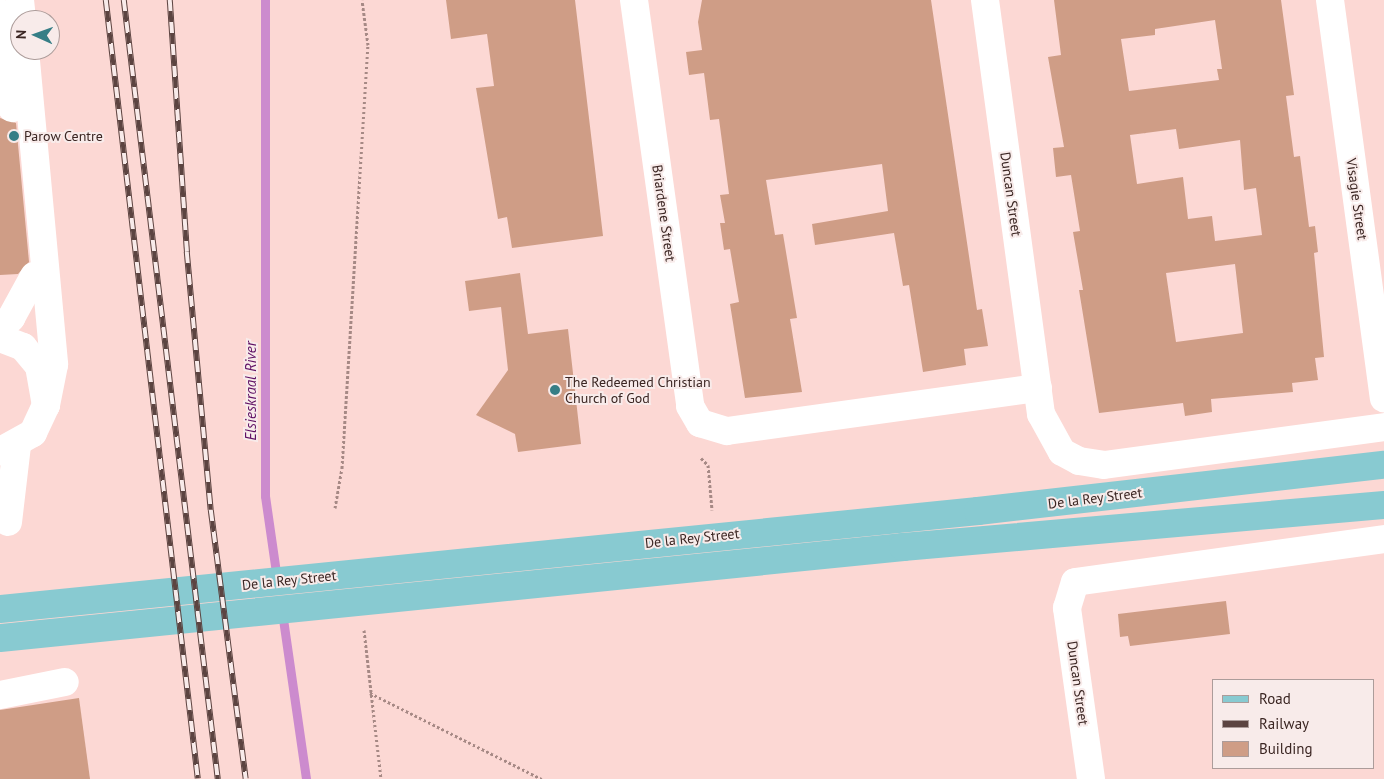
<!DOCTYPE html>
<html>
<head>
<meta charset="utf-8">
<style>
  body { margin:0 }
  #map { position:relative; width:1384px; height:779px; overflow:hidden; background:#fcd8d4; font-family:"PT Sans",sans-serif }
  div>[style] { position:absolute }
  .stream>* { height:9px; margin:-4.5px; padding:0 4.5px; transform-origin:4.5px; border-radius:4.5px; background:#cc8bce }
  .building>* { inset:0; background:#cf9d86 }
  .path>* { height:3px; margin-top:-1.5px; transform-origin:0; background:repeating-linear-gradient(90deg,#a68985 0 2.5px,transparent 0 5px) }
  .minor>* { height:28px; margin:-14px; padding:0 14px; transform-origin:14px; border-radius:14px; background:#fff }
  .major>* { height:28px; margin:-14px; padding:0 14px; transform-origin:14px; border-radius:14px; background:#88cad1 }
  .rail>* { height:5.5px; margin-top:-2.75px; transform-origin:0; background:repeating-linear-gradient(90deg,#f8ebea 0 11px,#5c4441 0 22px); box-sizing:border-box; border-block:1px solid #5c4441 }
  .dots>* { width:14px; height:14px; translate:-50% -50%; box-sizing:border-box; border:2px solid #f8ebea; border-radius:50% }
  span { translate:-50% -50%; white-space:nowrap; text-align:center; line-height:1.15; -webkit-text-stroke:4px #f8ebea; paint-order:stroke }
  .poi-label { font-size:14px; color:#3b2623 }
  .left { translate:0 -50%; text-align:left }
  .street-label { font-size:14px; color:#3b2623 }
  .water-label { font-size:15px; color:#5f0f64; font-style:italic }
  .legend { position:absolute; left:1212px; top:679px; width:162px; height:90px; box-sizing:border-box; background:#f8ebea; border:1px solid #ac9c9a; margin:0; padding:6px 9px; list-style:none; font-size:15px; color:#3b2623 }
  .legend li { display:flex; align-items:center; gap:10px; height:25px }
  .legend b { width:25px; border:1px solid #ac9c9a }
  .north { position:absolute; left:10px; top:10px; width:50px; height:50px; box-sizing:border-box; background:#f8ebea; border:1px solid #ac9c9a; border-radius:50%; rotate:272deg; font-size:14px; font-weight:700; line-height:20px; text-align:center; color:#3b2623 }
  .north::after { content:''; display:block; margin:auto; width:18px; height:22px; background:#367e86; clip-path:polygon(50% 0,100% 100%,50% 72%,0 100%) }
</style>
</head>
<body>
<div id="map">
  <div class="stream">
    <div style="left:265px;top:0;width:496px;rotate:90deg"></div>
    <div style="left:265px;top:496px;width:84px;rotate:81.8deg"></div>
    <div style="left:282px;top:612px;width:169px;rotate:81.8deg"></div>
  </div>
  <div class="building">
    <div style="clip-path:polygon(446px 0,575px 0,603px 236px,512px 248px,507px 217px,498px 219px,476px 88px,494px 86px,487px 34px,451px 39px)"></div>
    <div style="clip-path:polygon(702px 0,931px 0,977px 310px,982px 309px,988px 346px,964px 349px,966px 365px,923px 372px,909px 285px,903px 286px,894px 233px,815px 245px,812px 224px,888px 211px,882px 164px,766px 180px,775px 235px,783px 234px,797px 318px,790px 319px,802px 392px,745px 398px,730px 304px,739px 302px,730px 249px,724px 250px,720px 223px,725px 223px,720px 195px,729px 194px,719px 119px,710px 120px,704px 73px,689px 75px,686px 52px,702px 50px,698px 22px)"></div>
    <div style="clip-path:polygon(evenodd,1054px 0,1281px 0,1294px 95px,1286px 96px,1294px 157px,1300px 156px,1309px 227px,1315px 226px,1318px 252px,1314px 253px,1324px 357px,1315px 358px,1318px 380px,1292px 383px,1293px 392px,1211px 399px,1212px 412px,1185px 416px,1183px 403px,1099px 413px,1079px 290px,1083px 290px,1073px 232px,1080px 231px,1071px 175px,1056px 177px,1053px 148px,1064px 147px,1048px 57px,1061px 55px,1054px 0,1215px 20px,1222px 69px,1217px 69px,1219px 80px,1129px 91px,1121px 39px,1155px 35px,1155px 29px,1215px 20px,1054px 0,1176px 129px,1179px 149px,1240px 140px,1244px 190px,1256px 188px,1262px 235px,1215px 241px,1212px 216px,1188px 219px,1183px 177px,1137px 184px,1130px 135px,1176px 129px,1054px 0,1235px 264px,1243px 333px,1176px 342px,1166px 273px,1235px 264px)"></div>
    <div style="clip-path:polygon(0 118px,16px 123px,29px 262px,18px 274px,0 275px)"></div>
    <div style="clip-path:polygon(520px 273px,528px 334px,568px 329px,581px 444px,518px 452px,515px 434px,476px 415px,508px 370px,501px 307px,469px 311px,465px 281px)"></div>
    <div style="clip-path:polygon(1226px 601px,1230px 634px,1130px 646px,1128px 636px,1120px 637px,1118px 614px)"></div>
    <div style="clip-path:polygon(79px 698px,90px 779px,0 779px,0 710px)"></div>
  </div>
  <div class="path">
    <div style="left:701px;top:458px;width:10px;rotate:45deg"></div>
    <div style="left:708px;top:465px;width:45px;rotate:84.9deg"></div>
    <div style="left:335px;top:508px;width:41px;rotate:-80.1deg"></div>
    <div style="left:342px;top:468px;width:424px;rotate:-86.5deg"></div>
    <div style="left:368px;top:45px;width:45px;rotate:-97.6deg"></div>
    <div style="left:364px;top:630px;width:150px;rotate:83.5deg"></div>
    <div style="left:370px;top:693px;width:192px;rotate:26.6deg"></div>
  </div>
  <div class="minor">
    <div style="left:20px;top:0;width:20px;rotate:84deg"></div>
    <div style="left:634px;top:0;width:410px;rotate:82.1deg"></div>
    <div style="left:690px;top:406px;width:20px;rotate:60deg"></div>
    <div style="left:700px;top:423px;width:28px;rotate:17deg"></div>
    <div style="left:727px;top:431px;width:314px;rotate:-7.9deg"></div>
    <div style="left:985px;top:0;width:418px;rotate:82.3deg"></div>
    <div style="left:1041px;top:414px;width:43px;rotate:61.1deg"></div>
    <div style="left:1062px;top:452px;width:19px;rotate:28deg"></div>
    <div style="left:1079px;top:461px;width:25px;rotate:9deg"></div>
    <div style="left:1104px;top:465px;width:283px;rotate:-7.7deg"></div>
    <div style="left:1330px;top:0;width:402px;rotate:82.3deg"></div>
    <div style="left:0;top:13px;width:96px;rotate:82.8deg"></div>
    <div style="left:25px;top:50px;width:316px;rotate:84.7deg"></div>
    <div style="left:54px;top:365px;width:41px;rotate:101.3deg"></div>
    <div style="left:0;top:329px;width:16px;rotate:-45deg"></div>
    <div style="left:11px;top:318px;width:48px;rotate:-61.3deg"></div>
    <div style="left:0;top:338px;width:25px;rotate:21deg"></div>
    <div style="left:23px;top:347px;width:25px;rotate:50deg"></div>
    <div style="left:39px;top:366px;width:40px;rotate:80deg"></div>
    <div style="left:46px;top:405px;width:31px;rotate:115deg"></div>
    <div style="left:33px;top:433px;width:38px;rotate:151deg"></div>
    <div style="left:8px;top:522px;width:78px;rotate:-83.3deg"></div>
    <div style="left:0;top:695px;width:66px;rotate:-11.3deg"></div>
    <div style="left:1091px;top:779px;width:173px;rotate:-98deg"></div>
    <div style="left:1067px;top:608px;width:27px;rotate:-73deg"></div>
    <div style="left:1075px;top:582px;width:312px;rotate:-7.9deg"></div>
  </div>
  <div class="major">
    <div style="left:0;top:609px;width:983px;rotate:-5.72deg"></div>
    <div style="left:978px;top:511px;width:409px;rotate:-6.5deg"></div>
    <div style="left:0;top:638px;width:908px;rotate:-5.75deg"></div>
    <div style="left:903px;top:547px;width:483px;rotate:-5deg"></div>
  </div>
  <div class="rail">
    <div style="left:106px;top:0;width:784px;rotate:83.26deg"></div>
    <div style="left:124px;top:0;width:785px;rotate:83.12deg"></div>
    <div style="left:170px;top:0;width:253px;rotate:86.1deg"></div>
    <div style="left:187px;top:252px;width:259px;rotate:84.7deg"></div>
    <div style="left:211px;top:510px;width:271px;rotate:82.6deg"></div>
  </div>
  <div class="dots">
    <div style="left:14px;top:136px;background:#367e86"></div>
    <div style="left:555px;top:390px;background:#367e86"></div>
  </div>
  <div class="poi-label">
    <span class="left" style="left:24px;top:136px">Parow Centre</span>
    <span class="left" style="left:565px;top:390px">The Redeemed Christian<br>Church of God</span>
  </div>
  <div class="street-label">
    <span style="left:1011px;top:194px;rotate:82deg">Duncan Street</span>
    <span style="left:1357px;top:199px;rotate:82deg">Visagie Street</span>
    <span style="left:664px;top:213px;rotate:82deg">Briardene Street</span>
    <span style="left:1095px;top:498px;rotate:-7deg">De la Rey Street</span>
    <span style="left:692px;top:538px;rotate:-6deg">De la Rey Street</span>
    <span style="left:289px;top:580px;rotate:-6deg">De la Rey Street</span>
    <span style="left:1078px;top:683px;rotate:82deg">Duncan Street</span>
  </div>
  <div class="water-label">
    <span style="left:251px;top:391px;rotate:-90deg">Elsieskraal River</span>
  </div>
  <ul class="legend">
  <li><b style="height:6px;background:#88cad1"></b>Road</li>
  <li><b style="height:6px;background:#5c4441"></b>Railway</li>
  <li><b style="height:14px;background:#cf9d86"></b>Building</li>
  </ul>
  <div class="north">N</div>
</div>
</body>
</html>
